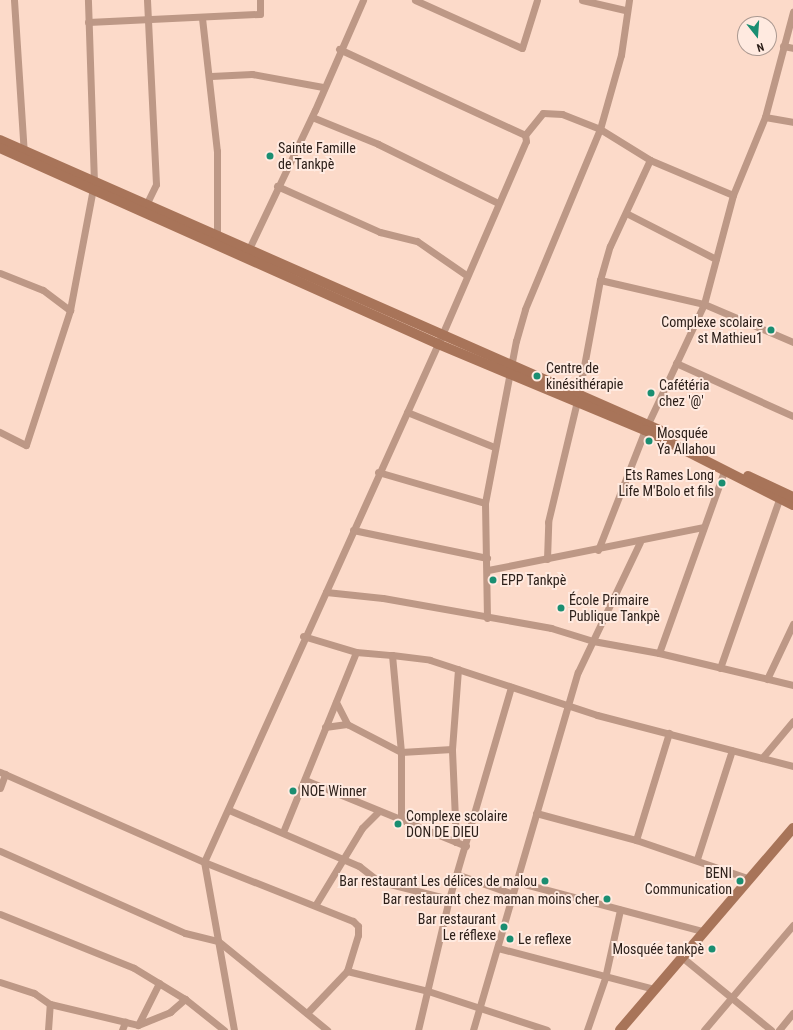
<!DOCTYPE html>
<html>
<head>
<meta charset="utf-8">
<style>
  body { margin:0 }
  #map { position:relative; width:793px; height:1030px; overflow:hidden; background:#fcdac9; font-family:"Roboto Condensed",sans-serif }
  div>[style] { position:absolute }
  .minor>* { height:7px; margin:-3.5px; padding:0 3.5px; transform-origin:3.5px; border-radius:3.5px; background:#bd9886 }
  .secondary>* { height:10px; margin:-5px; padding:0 5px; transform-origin:5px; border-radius:5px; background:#a87459 }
  .dots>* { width:11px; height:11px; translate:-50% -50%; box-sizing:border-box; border:2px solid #ffeae0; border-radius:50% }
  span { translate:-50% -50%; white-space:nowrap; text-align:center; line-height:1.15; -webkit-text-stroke:4px #ffeae0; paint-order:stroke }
  .poi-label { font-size:14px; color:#2d201a }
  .left { translate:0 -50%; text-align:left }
  .right { translate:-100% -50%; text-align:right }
  .north { position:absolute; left:737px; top:16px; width:40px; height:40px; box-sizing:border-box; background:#ffeae0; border:1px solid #ab9991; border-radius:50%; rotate:163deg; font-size:11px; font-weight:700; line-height:16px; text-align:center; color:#2d201a }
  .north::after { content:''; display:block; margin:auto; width:14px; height:18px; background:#1a8e71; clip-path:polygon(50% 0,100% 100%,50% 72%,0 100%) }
</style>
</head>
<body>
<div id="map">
  <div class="minor">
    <div style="left:14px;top:0;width:153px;rotate:86.3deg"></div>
    <div style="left:415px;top:0;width:117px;rotate:24.2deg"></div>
    <div style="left:522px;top:48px;width:50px;rotate:-72.6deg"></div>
    <div style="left:582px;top:0;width:44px;rotate:13.1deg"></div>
    <div style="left:202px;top:18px;width:134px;rotate:83.6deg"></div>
    <div style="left:217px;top:151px;width:88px;rotate:90deg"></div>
    <div style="left:88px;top:22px;width:172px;rotate:-2.7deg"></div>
    <div style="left:260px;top:14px;width:14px;rotate:-90deg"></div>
    <div style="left:783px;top:46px;width:10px;rotate:11deg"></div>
    <div style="left:339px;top:49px;width:205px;rotate:24.8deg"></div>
    <div style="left:211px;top:76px;width:41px;rotate:-2.8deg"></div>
    <div style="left:252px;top:74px;width:72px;rotate:10.4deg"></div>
    <div style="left:312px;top:117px;width:71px;rotate:22.2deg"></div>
    <div style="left:378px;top:144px;width:134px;rotate:26.2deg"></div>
    <div style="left:765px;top:117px;width:28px;rotate:10deg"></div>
    <div style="left:277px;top:186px;width:113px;rotate:24.1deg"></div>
    <div style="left:380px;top:232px;width:38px;rotate:14deg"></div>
    <div style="left:417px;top:241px;width:60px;rotate:34.8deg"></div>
    <div style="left:145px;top:207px;width:25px;rotate:-64deg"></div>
    <div style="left:156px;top:184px;width:184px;rotate:-92.8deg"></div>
    <div style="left:626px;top:213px;width:101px;rotate:27.1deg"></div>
    <div style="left:247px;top:253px;width:158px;rotate:-64.6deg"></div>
    <div style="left:315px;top:110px;width:120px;rotate:-66.4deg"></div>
    <div style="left:0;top:273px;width:46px;rotate:21.6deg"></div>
    <div style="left:43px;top:290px;width:34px;rotate:37deg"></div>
    <div style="left:600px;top:280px;width:107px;rotate:13deg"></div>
    <div style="left:704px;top:304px;width:97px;rotate:23.1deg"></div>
    <div style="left:676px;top:363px;width:128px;rotate:24.4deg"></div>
    <div style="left:407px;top:412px;width:94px;rotate:21.9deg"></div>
    <div style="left:0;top:432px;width:29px;rotate:27deg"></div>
    <div style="left:26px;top:445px;width:142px;rotate:-71.9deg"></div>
    <div style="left:70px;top:310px;width:129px;rotate:-79.3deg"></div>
    <div style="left:94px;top:183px;width:183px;rotate:-91.9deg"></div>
    <div style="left:378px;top:472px;width:111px;rotate:16.2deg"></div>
    <div style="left:353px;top:530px;width:137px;rotate:11.8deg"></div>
    <div style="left:598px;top:550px;width:129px;rotate:-68.6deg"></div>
    <div style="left:645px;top:430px;width:139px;rotate:-64.9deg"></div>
    <div style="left:704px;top:304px;width:113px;rotate:-75.1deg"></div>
    <div style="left:733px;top:195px;width:84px;rotate:-67.7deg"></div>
    <div style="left:765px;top:117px;width:109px;rotate:-75.1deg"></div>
    <div style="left:547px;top:559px;width:37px;rotate:-88deg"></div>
    <div style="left:548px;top:522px;width:133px;rotate:-76.5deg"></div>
    <div style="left:579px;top:393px;width:115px;rotate:-79.5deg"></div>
    <div style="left:600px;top:280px;width:35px;rotate:-74deg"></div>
    <div style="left:610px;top:246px;width:95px;rotate:-65.1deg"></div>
    <div style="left:488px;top:570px;width:219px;rotate:-11.3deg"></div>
    <div style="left:326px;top:592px;width:57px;rotate:6deg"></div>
    <div style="left:383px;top:598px;width:171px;rotate:10.1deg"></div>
    <div style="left:551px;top:628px;width:44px;rotate:17.2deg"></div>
    <div style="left:593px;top:641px;width:67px;rotate:10.3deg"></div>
    <div style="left:659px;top:653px;width:138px;rotate:13.4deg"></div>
    <div style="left:487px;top:618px;width:115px;rotate:-91deg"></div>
    <div style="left:485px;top:503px;width:165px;rotate:-79.2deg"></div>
    <div style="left:516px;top:341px;width:33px;rotate:-74deg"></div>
    <div style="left:525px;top:309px;width:195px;rotate:-67.4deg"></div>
    <div style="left:600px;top:129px;width:77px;rotate:-74.2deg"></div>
    <div style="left:621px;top:55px;width:56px;rotate:-81.7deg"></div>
    <div style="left:303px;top:636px;width:55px;rotate:16.8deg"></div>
    <div style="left:356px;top:652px;width:36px;rotate:5deg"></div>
    <div style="left:392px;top:655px;width:97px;rotate:84.7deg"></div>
    <div style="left:401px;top:752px;width:68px;rotate:90deg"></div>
    <div style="left:659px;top:653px;width:193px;rotate:-70.3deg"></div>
    <div style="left:392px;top:655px;width:38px;rotate:7deg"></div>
    <div style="left:430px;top:660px;width:176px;rotate:18.2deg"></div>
    <div style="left:597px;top:715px;width:203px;rotate:14.6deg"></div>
    <div style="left:720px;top:668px;width:184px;rotate:-70.7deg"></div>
    <div style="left:767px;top:679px;width:61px;rotate:-64.7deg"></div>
    <div style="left:336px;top:702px;width:25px;rotate:63deg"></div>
    <div style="left:325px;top:727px;width:22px;rotate:-8deg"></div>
    <div style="left:347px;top:724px;width:61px;rotate:27.4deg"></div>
    <div style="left:401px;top:752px;width:51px;rotate:-3.4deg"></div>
    <div style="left:762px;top:758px;width:48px;rotate:-50deg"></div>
    <div style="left:0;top:772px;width:223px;rotate:23.8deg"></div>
    <div style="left:204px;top:862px;width:160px;rotate:21.6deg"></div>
    <div style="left:353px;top:921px;width:7px;rotate:45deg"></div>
    <div style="left:358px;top:926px;width:9px;rotate:90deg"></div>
    <div style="left:358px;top:935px;width:38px;rotate:107deg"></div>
    <div style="left:347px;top:971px;width:58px;rotate:133.6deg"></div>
    <div style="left:305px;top:780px;width:174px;rotate:22.3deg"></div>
    <div style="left:0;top:788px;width:15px;rotate:-70deg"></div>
    <div style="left:229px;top:810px;width:142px;rotate:23.3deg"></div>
    <div style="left:359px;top:866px;width:24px;rotate:38deg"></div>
    <div style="left:378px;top:881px;width:73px;rotate:14.2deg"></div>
    <div style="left:536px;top:813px;width:104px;rotate:15.1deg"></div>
    <div style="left:636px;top:840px;width:120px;rotate:18.9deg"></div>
    <div style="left:283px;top:832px;width:194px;rotate:-67.9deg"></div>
    <div style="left:636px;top:840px;width:112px;rotate:-72.9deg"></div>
    <div style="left:456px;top:842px;width:93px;rotate:-92.5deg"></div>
    <div style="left:452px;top:749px;width:80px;rotate:-85.7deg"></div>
    <div style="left:0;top:851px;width:202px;rotate:23.9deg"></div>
    <div style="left:185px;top:933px;width:34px;rotate:14deg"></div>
    <div style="left:218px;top:941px;width:141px;rotate:39.2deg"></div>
    <div style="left:697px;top:859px;width:114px;rotate:-72.2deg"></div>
    <div style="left:459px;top:875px;width:57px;rotate:19.4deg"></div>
    <div style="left:517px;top:882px;width:192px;rotate:14.8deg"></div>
    <div style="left:316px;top:904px;width:89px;rotate:-58.8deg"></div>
    <div style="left:362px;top:828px;width:24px;rotate:-45deg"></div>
    <div style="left:0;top:914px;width:144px;rotate:21.9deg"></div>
    <div style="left:134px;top:968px;width:60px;rotate:31.3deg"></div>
    <div style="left:185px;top:999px;width:50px;rotate:38.5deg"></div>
    <div style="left:498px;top:948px;width:161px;rotate:14.7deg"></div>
    <div style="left:683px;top:958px;width:114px;rotate:39.3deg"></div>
    <div style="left:347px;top:971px;width:83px;rotate:13.9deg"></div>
    <div style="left:428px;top:991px;width:125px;rotate:18.1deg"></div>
    <div style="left:0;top:982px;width:36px;rotate:18deg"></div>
    <div style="left:34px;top:993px;width:19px;rotate:35deg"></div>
    <div style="left:50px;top:1004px;width:90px;rotate:13.4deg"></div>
    <div style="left:138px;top:1025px;width:35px;rotate:-22deg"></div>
    <div style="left:170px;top:1012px;width:20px;rotate:-41deg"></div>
    <div style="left:138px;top:1025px;width:47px;rotate:-63.4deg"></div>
    <div style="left:48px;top:1030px;width:26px;rotate:-86deg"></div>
    <div style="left:122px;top:1030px;width:9px;rotate:-69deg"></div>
    <div style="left:234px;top:1030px;width:171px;rotate:-100.1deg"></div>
    <div style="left:204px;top:862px;width:578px;rotate:-65.7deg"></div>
    <div style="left:442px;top:335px;width:211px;rotate:-66.6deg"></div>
    <div style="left:526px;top:141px;width:6px;rotate:-99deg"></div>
    <div style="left:525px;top:135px;width:28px;rotate:-51deg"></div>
    <div style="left:543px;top:113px;width:19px;rotate:3deg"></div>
    <div style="left:562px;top:114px;width:41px;rotate:21.5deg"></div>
    <div style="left:600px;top:129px;width:59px;rotate:31.8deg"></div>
    <div style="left:650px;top:160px;width:90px;rotate:22.9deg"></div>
    <div style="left:418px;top:1030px;width:135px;rotate:-76.7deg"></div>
    <div style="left:449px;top:899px;width:221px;rotate:-73.7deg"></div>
    <div style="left:473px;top:1030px;width:373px;rotate:-73.7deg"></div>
    <div style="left:578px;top:672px;width:144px;rotate:-64.5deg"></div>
    <div style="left:587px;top:1030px;width:55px;rotate:-70.9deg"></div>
    <div style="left:605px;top:978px;width:70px;rotate:-77.6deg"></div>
    <div style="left:704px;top:1030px;width:138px;rotate:-49.7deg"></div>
    <div style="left:779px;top:1030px;width:22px;rotate:-51deg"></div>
  </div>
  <div class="secondary">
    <div style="left:0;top:140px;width:728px;rotate:23.75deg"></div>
    <div style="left:0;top:148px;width:480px;rotate:24.1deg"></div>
    <div style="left:438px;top:344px;width:224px;rotate:22.6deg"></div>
    <div style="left:645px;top:430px;width:166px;rotate:26.9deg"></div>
    <div style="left:748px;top:476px;width:50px;rotate:25deg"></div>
    <div style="left:620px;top:1030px;width:266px;rotate:-49.4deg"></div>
  </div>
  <div class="dots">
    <div style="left:270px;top:156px;background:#1a8e71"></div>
    <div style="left:771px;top:330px;background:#1a8e71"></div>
    <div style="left:537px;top:376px;background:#1a8e71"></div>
    <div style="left:651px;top:393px;background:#1a8e71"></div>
    <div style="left:649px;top:441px;background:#1a8e71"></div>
    <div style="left:722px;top:483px;background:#1a8e71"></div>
    <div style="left:493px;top:580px;background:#1a8e71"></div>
    <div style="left:561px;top:608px;background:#1a8e71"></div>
    <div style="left:293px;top:791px;background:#1a8e71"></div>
    <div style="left:398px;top:824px;background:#1a8e71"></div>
    <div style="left:545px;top:881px;background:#1a8e71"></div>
    <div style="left:740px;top:881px;background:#1a8e71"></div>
    <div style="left:607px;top:899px;background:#1a8e71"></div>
    <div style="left:504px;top:927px;background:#1a8e71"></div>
    <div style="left:510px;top:939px;background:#1a8e71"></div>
    <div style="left:712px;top:949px;background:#1a8e71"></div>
  </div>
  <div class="poi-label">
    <span class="left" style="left:278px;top:156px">Sainte Famille<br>de Tankpè</span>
    <span class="right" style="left:763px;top:330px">Complexe scolaire<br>st Mathieu1</span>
    <span class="left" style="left:546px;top:376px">Centre de<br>kinésithérapie</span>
    <span class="left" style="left:659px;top:393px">Cafétéria<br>chez '@'</span>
    <span class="left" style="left:657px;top:441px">Mosquée<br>Ya Allahou</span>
    <span class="right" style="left:714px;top:483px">Ets Rames Long<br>Life M'Bolo et fils</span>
    <span class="left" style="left:501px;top:580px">EPP Tankpè</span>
    <span class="left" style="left:569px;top:608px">École Primaire<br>Publique Tankpè</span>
    <span class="left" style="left:301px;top:791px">NOE Winner</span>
    <span class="left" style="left:406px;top:824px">Complexe scolaire<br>DON DE DIEU</span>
    <span class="right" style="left:732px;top:881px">BENI<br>Communication</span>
    <span class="right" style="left:537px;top:881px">Bar restaurant Les délices de malou</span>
    <span class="right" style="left:599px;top:899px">Bar restaurant chez maman moins cher</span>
    <span class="right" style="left:496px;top:927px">Bar restaurant<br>Le réflexe</span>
    <span class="left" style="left:518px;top:939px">Le reflexe</span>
    <span class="right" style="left:704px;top:949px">Mosquée tankpè</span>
  </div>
  <div class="north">N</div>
</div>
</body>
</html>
